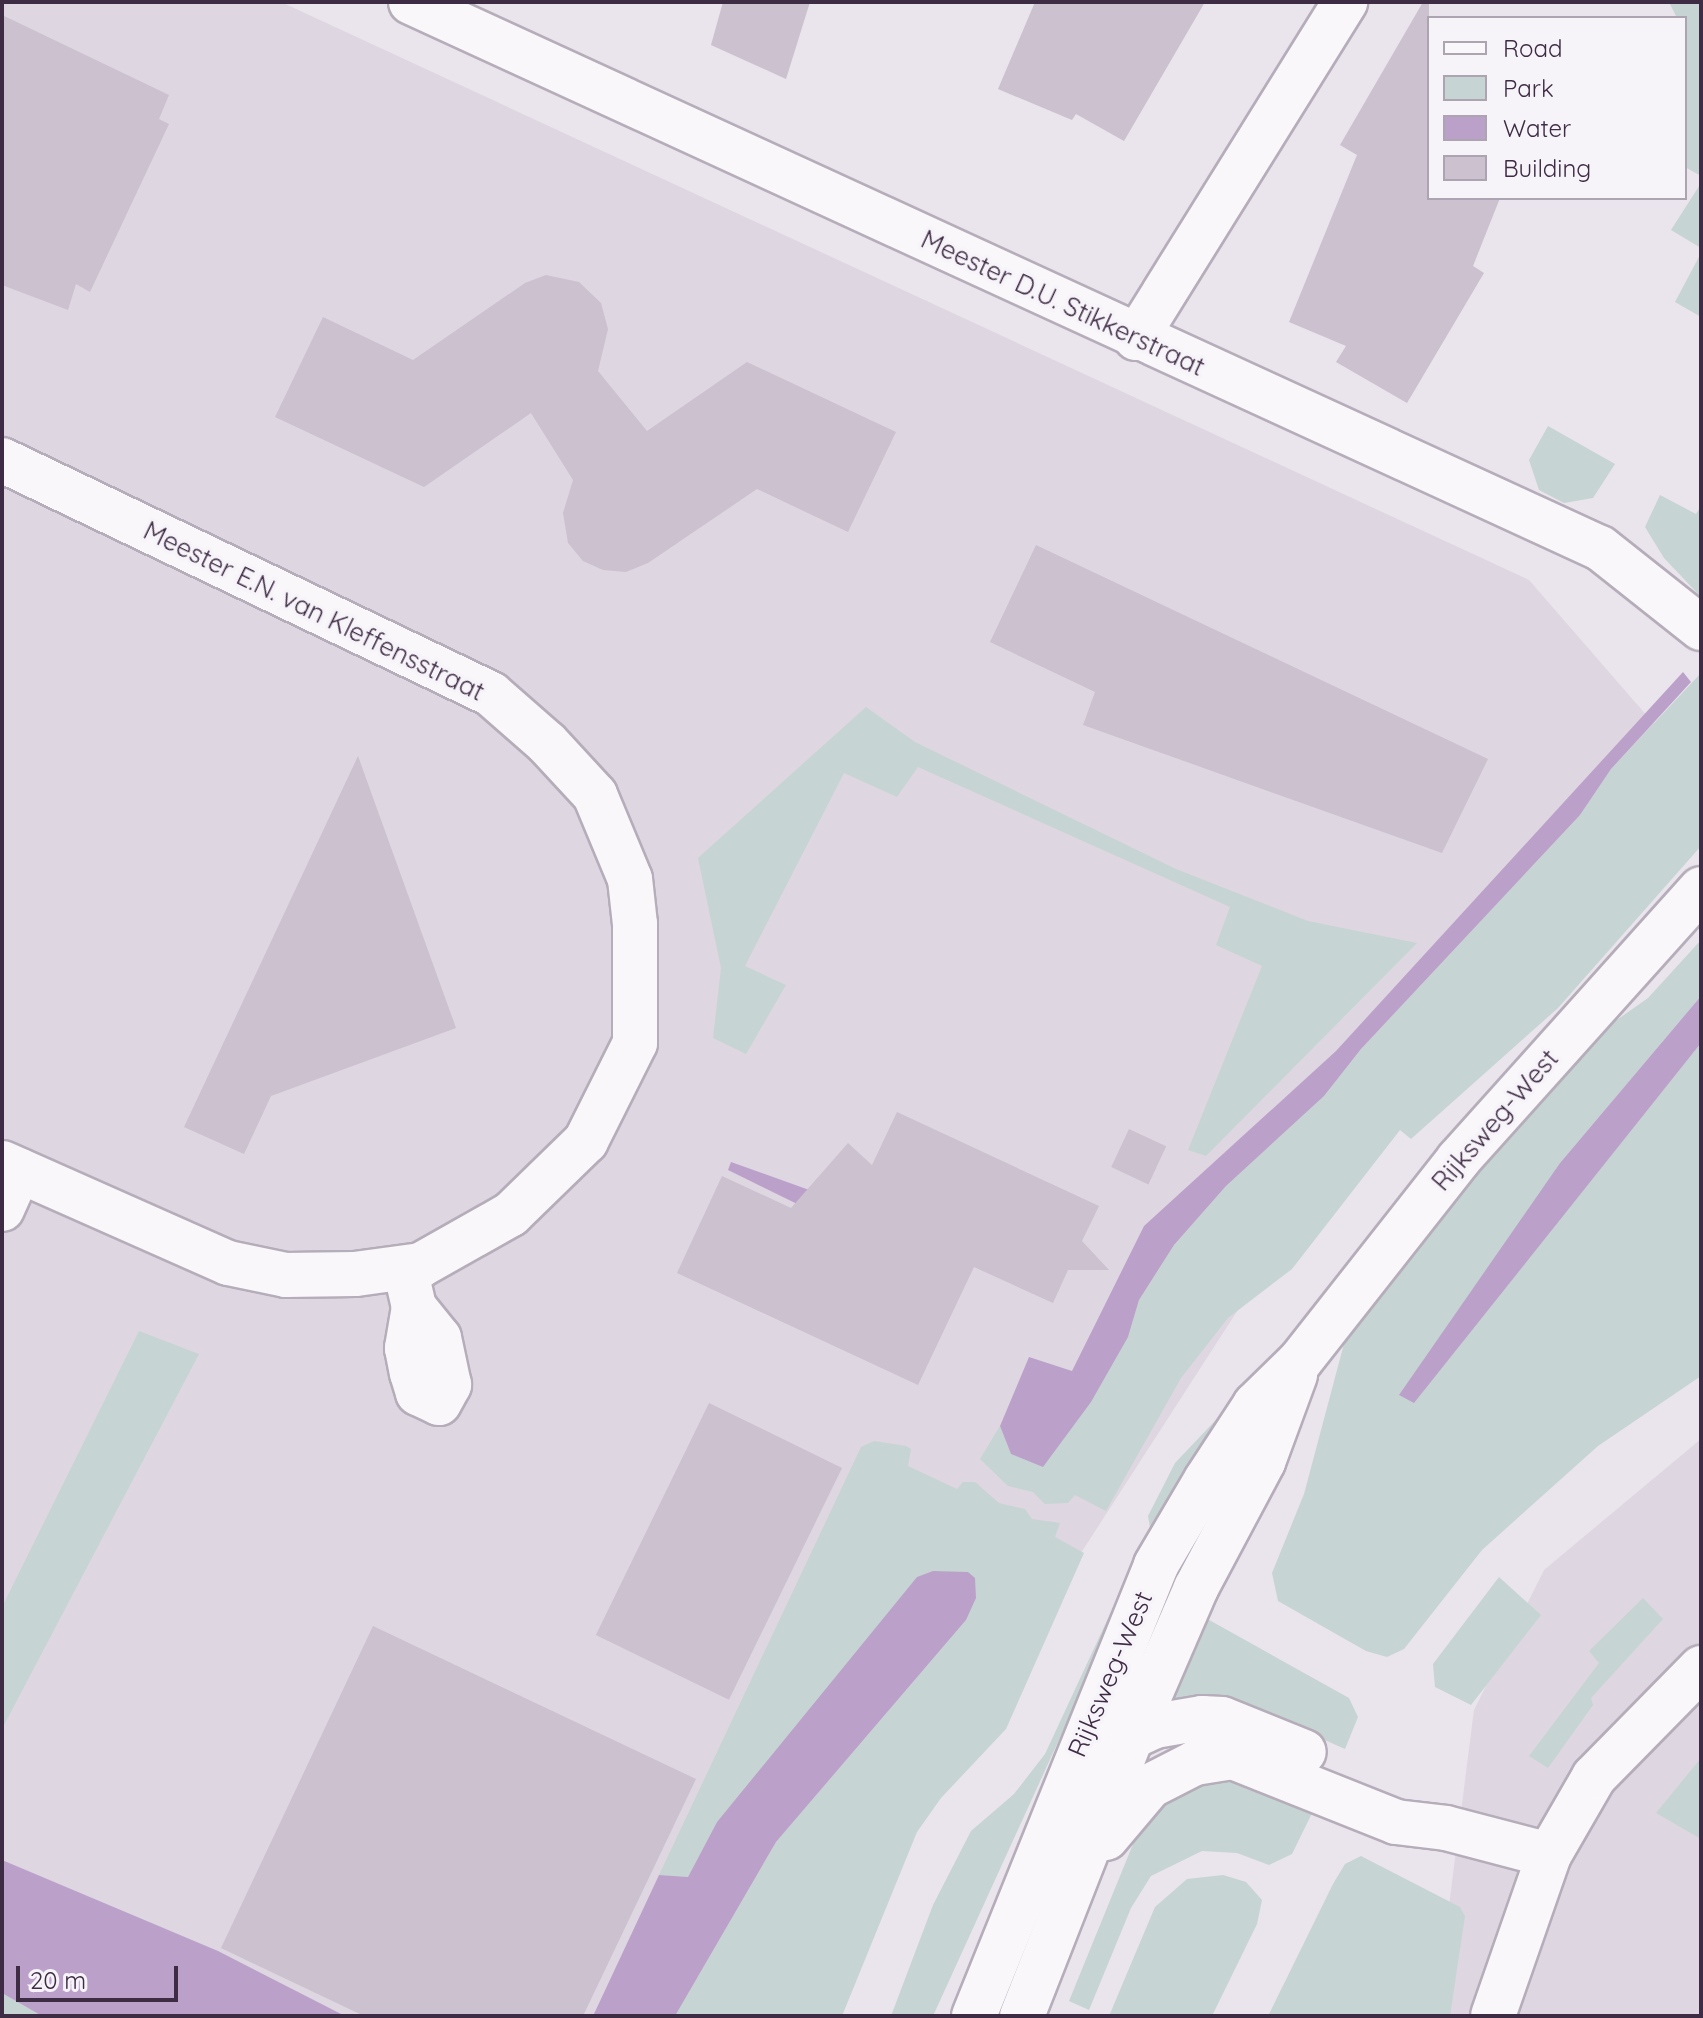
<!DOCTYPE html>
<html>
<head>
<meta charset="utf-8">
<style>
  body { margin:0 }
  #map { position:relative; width:1703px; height:2018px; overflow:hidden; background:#eae4ec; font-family:Quicksand,sans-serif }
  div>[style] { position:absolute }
  .built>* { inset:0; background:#ded6e1 }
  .green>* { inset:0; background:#c6d5d3 }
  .water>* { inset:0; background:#bba1ca }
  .building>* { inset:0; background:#cbc1cf; transform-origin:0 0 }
  .roads { filter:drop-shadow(2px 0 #b6adba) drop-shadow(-2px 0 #b6adba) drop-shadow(0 2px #b6adba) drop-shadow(0 -2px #b6adba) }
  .minor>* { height:44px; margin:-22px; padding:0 22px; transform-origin:22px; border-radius:22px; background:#f9f7fa }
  span { translate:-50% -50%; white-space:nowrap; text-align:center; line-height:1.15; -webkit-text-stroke:7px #f7f4f9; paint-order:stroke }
  .street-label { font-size:26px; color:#3e2c44 }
  .frame { position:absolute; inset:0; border:4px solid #3e2c44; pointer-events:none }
  .legend { position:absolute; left:1427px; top:16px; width:260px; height:184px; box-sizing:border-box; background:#f7f4f9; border:2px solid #ada4b1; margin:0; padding:10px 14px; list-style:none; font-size:24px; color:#3e2c44 }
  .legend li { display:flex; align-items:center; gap:16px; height:40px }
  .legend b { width:40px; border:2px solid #ada4b1 }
  .scale { position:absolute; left:16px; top:1966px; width:162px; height:36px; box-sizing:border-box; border:4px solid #3e2c44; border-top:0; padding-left:10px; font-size:24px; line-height:28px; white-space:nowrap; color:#3e2c44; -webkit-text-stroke:6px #f7f4f9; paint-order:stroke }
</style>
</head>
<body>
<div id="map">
  <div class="built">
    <div style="clip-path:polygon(2px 2px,281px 2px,1529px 580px,1701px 778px,1429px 1014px,782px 2016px,2px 2016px)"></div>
    <div style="clip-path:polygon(1701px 1439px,1701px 2016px,1435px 2016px,1474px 1710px,1544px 1570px)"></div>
  </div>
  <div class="green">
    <div style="clip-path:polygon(1669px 2px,1701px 2px,1701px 176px,1685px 167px,1685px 18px,1677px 18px)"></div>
    <div style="clip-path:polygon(1701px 183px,1701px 248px,1671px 230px)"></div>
    <div style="clip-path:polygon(1701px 253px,1701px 317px,1675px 302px)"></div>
    <div style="clip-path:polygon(1548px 426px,1615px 464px,1593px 498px,1564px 503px,1539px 490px,1529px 460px)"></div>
    <div style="clip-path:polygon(1660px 495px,1696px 514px,1701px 506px,1701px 597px,1664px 558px,1645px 527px)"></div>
    <div style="clip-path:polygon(1701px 673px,1701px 846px,1558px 1008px,1411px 1139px,1400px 1130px,1292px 1269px,1228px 1318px,1181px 1378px,1106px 1511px,1075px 1495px,1068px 1503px,1045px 1504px,1033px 1492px,1008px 1486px,980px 1459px,1000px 1426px,1011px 1454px,1128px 1337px,1139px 1300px,1174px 1245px,1226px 1186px,1324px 1096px,1361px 1049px,1580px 815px,1611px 769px)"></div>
    <div style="clip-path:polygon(866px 707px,915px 742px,1176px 869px,1308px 921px,1417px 943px,1206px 1156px,1188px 1150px,1262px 966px,1216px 945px,1230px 907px,918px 767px,897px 797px,844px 773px,745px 966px,786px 985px,746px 1054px,713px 1038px,721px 968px,698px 858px)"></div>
    <div style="clip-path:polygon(1701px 940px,1701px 996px,1560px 1163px,1413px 1403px,1701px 1043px,1701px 1376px,1598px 1446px,1482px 1550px,1404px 1649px,1387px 1657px,1366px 1651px,1278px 1601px,1272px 1573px,1304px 1494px,1345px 1340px,1452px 1202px,1594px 1036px,1648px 998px)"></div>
    <div style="clip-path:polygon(139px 1331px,199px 1354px,2px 1729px,2px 1607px)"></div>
    <div style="clip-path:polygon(1231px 1404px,1151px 1533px,1148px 1516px,1175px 1463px)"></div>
    <div style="clip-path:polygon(874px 1441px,906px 1446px,911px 1449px,908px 1466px,957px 1489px,963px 1482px,975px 1482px,999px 1503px,1025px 1509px,1032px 1519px,1060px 1523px,1055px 1537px,1084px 1553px,1006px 1729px,941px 1798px,917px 1832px,842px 2016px,675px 2016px,776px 1842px,966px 1620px,961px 1575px,933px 1571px,717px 1822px,688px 1877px,659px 1875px,861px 1447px)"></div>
    <div style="clip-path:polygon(1499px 1577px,1541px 1615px,1471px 1705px,1435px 1687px,1433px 1664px)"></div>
    <div style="clip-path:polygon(1130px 1584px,933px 2016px,891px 2016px,933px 1905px,971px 1831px,1014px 1794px,1045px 1754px,1123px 1586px)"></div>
    <div style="clip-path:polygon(1643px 1598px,1663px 1619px,1591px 1698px,1593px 1705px,1548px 1768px,1529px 1756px,1599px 1663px,1589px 1651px)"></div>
    <div style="clip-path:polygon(1202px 1616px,1349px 1698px,1358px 1717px,1345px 1749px,1255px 1709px,1161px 1707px)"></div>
    <div style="clip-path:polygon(1701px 1758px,1701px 1839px,1656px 1813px)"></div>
    <div style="clip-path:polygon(1225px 1775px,1316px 1805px,1292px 1854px,1269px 1865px,1237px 1853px,1202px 1851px,1151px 1876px,1131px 1908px,1089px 2010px,1069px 2001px,1140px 1827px,1172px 1789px)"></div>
    <div style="clip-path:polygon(1361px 1856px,1460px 1907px,1465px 1916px,1450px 2016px,1268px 2016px,1333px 1884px,1345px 1864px)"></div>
    <div style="clip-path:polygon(1223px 1875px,1246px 1882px,1262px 1900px,1257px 1924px,1212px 2016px,1109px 2016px,1155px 1907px,1187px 1879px)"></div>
    <div style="clip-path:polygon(2px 1993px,37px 2013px,42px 2016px,2px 2016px)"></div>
  </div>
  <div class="water">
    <div style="clip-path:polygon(1683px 672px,1691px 682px,1611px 769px,1580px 815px,1361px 1049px,1324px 1096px,1226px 1186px,1174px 1245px,1139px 1300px,1128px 1337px,1091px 1402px,1043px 1467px,1011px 1454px,1000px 1426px,1029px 1357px,1072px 1371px,1144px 1226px,1336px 1051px)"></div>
    <div style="clip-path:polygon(1701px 996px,1701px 1043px,1414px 1403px,1399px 1395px,1560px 1163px)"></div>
    <div style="clip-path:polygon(731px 1162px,812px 1191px,840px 1225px,728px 1170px)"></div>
    <div style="clip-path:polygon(933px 1571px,968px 1572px,975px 1578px,976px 1598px,966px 1620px,776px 1842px,675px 2016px,593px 2016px,659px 1875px,688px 1877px,717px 1822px,917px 1577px)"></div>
    <div style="clip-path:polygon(2px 1860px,218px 1951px,345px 2016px,42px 2016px,2px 1993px)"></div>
  </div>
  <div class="building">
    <div style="clip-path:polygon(723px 2px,810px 2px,786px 79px,711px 45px)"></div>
    <div style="clip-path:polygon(1035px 2px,1205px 2px,1124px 141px,1076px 114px,1072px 120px,998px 89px)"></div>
    <div style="clip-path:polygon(1423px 2px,1429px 2px,1429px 198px,1500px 198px,1473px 266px,1484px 273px,1407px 403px,1336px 362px,1346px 346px,1289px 322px,1357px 155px,1340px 145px)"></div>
    <div style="clip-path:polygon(2px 15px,169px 95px,159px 119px,169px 124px,90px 292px,76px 284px,68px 310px,2px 285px)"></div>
    <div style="clip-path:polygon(546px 275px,579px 282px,601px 303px,608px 329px,598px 371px,647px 431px,747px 362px,896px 432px,848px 532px,757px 489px,648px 563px,626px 572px,603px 570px,583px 561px,568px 543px,563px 513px,573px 480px,531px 413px,424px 487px,275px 417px,323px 317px,413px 360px,525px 283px)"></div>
    <div style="clip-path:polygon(1036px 545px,1488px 759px,1442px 853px,1083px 725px,1095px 692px,990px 642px)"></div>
    <div style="clip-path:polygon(358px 756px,456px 1028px,271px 1096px,244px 1154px,184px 1127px)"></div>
    <div style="clip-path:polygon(897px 1112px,1099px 1206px,1082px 1241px,1109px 1270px,1068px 1270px,1053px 1303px,974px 1267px,918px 1385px,677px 1273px,722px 1176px,791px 1208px,848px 1143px,872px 1165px)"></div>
    <div style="left:1129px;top:1129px;width:41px;height:42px;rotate:25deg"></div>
    <div style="left:709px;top:1403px;width:148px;height:258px;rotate:26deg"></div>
    <div style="clip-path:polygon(373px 1626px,696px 1779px,583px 2016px,364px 2016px,221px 1948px)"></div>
  </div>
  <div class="roads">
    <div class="minor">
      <div style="left:411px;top:2px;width:1308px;rotate:24.67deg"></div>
      <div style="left:1600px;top:548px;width:129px;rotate:38.4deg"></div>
      <div style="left:1136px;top:338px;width:396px;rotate:-58.1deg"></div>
      <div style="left:2px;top:460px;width:542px;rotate:25.57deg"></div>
      <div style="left:491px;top:694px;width:74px;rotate:41.2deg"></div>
      <div style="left:547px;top:743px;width:71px;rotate:47.3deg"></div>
      <div style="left:595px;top:795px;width:91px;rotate:67.4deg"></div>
      <div style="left:630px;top:879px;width:45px;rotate:83.7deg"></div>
      <div style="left:635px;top:924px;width:119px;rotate:90deg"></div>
      <div style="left:635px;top:1043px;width:110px;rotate:116.6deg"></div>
      <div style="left:586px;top:1141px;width:105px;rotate:135.8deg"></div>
      <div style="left:511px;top:1214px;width:103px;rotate:150.5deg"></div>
      <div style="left:421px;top:1265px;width:67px;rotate:172.2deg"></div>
      <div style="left:355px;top:1274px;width:69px;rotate:179.2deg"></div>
      <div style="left:286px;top:1275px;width:59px;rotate:-168.3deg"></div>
      <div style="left:228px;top:1263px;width:247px;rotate:-156.1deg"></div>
      <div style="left:2px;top:1209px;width:42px;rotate:-65.9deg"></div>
      <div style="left:405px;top:1268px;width:40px;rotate:77deg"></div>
      <div style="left:414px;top:1307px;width:42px;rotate:99.7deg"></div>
      <div style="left:407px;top:1348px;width:25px;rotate:79deg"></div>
      <div style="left:412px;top:1373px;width:21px;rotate:73deg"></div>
      <div style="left:418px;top:1393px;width:23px;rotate:25deg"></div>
      <div style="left:439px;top:1403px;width:21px;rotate:-61deg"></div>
      <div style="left:449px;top:1385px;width:48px;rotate:-102deg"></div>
      <div style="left:439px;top:1338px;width:40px;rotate:-129deg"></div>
      <div style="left:1116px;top:1744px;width:43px;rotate:-24.8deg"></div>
      <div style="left:1155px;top:1726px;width:48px;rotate:-9.7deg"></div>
      <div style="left:1202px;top:1718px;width:20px;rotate:3deg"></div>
      <div style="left:1222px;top:1719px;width:88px;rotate:21.9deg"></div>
      <div style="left:1106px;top:1838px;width:68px;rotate:-49.8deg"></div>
      <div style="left:1150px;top:1786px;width:51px;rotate:-27.1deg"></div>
      <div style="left:1195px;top:1763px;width:38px;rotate:-9deg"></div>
      <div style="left:1233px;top:1757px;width:175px;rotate:21.7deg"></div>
      <div style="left:1396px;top:1822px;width:50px;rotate:6.8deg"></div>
      <div style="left:1446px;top:1828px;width:106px;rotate:14.7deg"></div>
      <div style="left:1549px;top:1855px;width:170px;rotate:109.2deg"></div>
      <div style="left:1549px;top:1855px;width:90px;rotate:-60deg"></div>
      <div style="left:1594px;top:1777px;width:153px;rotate:-45.5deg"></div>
      <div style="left:974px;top:2016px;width:486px;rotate:-68deg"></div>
      <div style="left:1156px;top:1565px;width:99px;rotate:-59.5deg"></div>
      <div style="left:1206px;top:1480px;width:90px;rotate:-56.8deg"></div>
      <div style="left:1255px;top:1405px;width:63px;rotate:-44.4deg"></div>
      <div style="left:1300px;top:1361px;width:256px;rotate:-51.8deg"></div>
      <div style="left:1458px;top:1160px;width:364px;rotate:-48.1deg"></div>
      <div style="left:1022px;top:2016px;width:301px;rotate:-68.6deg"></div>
      <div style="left:1132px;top:1736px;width:161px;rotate:-66.6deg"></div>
      <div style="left:1196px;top:1588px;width:143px;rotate:-62deg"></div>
      <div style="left:1263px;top:1462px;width:93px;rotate:-69.8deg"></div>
    </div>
  </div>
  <div class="street-label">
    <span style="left:1063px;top:303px;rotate:25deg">Meester D.U. Stikkerstraat</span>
    <span style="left:314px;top:611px;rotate:26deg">Meester E.N. van Kleffensstraat</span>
    <span style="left:1495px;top:1120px;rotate:-49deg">Rijksweg-West</span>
    <span style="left:1110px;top:1674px;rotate:-67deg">Rijksweg-West</span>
  </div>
  <div class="frame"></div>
  <ul class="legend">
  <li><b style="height:10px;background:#f9f7fa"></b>Road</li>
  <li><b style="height:22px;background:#c6d5d3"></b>Park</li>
  <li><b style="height:22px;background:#bba1ca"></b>Water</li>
  <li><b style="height:22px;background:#cbc1cf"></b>Building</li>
  </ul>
  <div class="scale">20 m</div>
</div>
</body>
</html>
